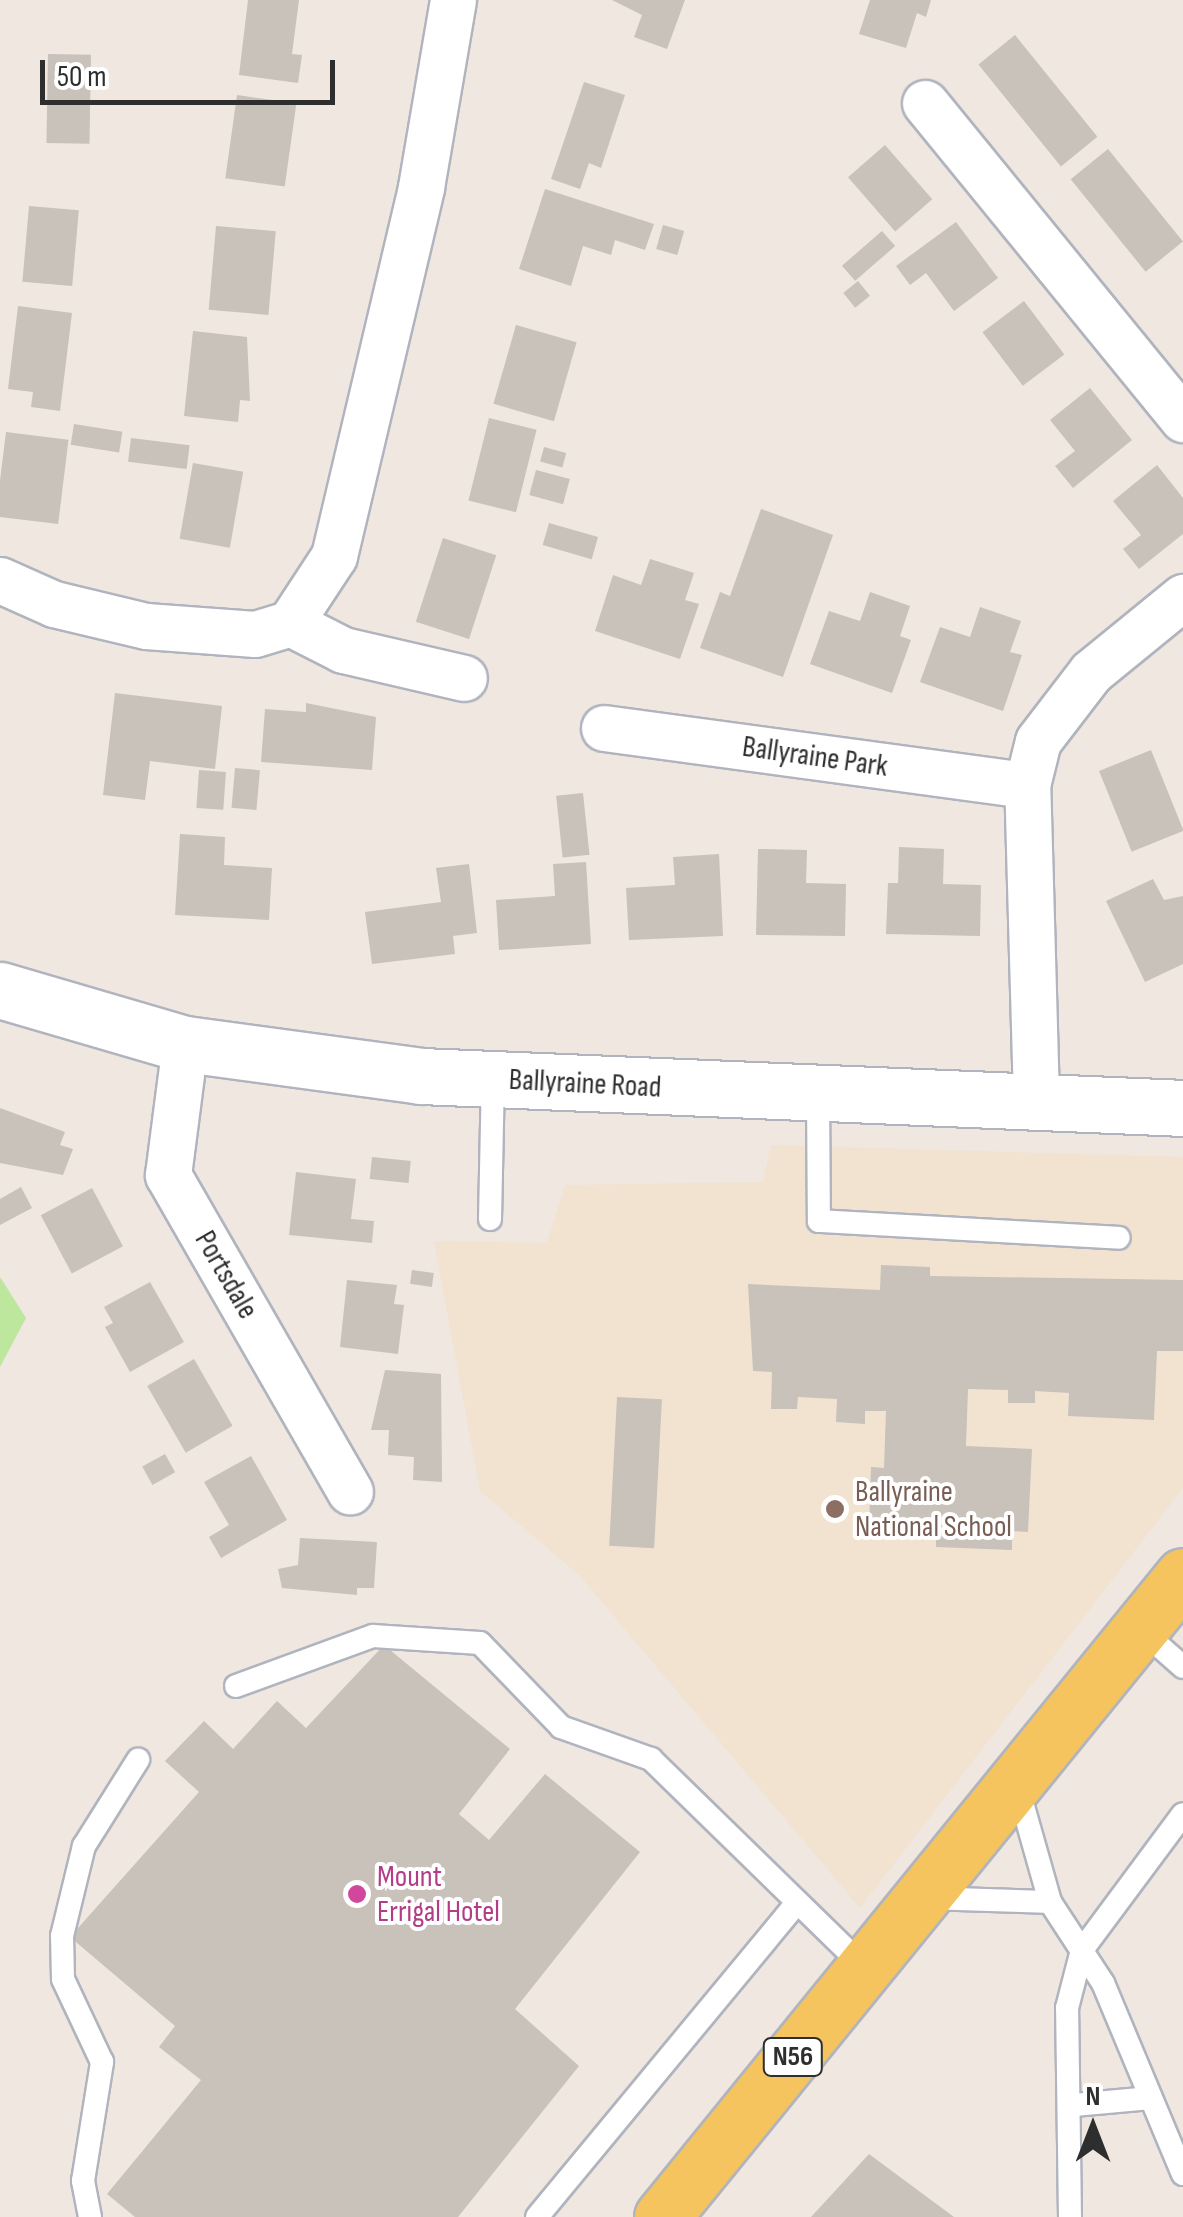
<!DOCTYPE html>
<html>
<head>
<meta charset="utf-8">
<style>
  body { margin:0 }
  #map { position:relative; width:1183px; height:2217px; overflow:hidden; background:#efe7e0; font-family:"Sofia Sans Condensed",sans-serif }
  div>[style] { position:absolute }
  .education>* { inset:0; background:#f1e3d0 }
  .green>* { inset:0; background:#bce79c }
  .building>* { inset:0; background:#c8c2bb; transform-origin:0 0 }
  .roads { filter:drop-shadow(2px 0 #b0b4be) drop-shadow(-2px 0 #b0b4be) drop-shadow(0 2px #b0b4be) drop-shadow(0 -2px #b0b4be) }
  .service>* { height:22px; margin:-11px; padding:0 11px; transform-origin:11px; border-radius:11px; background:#fff }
  .minor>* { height:45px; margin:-22.5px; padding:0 22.5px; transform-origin:22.5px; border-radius:22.5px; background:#fff }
  .secondary>* { height:55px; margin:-27.5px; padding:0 27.5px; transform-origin:27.5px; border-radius:27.5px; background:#fff }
  .primary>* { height:55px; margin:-27.5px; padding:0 27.5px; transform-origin:27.5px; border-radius:27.5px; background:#f5c45f }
  .dots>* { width:28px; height:28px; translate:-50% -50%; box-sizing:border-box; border:5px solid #fff; border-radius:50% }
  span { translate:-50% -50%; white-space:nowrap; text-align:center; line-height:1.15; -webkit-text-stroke:8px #fff; paint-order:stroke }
  .shield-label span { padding:2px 8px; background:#fff; border:2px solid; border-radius:8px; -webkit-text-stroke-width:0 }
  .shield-label { font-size:28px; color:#2e2e2e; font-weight:700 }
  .street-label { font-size:30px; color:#2e2e2e }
  .education-label { font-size:30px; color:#785e54 }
  .left { translate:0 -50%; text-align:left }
  .hotel-label { font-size:30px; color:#b23c85 }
  .north { position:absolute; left:1043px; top:2077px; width:100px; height:100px; -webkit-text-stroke:8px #fff; paint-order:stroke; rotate:0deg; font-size:28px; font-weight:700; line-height:40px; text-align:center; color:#2e2e2e }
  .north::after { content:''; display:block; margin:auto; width:35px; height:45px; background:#2e2e2e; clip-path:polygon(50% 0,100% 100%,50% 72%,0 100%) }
  .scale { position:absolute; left:40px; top:60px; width:295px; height:45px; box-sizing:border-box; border:5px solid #2e2e2e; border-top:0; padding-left:12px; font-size:30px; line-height:35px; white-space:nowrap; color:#2e2e2e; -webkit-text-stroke:8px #fff; paint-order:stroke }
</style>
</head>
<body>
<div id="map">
  <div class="education">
    <div style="clip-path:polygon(771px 1145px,1183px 1157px,1183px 1488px,860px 1908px,579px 1575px,480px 1491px,434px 1241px,547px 1243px,565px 1185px,763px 1182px)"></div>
  </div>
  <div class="green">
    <div style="clip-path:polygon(0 1277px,26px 1318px,0 1367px)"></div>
  </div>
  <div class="building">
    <div style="clip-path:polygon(248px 0,299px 0,292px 54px,302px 55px,298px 83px,239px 75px)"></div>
    <div style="clip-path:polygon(612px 0,685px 0,667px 49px,634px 37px,642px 15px)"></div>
    <div style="clip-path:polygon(870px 0,931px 0,926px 17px,917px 13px,906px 48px,859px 34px)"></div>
    <div style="left:1015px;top:35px;width:131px;height:47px;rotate:51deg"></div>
    <div style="left:48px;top:54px;width:43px;height:89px;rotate:1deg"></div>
    <div style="clip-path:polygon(584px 82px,625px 95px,601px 168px,589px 163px,580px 189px,551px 179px)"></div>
    <div style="left:237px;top:95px;width:60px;height:84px;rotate:8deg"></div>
    <div style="left:885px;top:145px;width:72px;height:49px;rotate:49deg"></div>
    <div style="left:1108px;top:149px;width:119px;height:48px;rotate:51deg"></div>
    <div style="clip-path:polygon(545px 189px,654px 224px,645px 250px,615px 240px,611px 255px,583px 246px,571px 286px,519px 269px)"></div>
    <div style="left:29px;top:206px;width:50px;height:76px;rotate:5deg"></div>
    <div style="clip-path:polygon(956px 222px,998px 278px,954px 311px,926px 273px,910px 285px,896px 266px)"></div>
    <div style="left:663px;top:225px;width:22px;height:25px;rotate:16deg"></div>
    <div style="left:216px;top:226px;width:60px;height:84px;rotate:5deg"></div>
    <div style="left:882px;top:231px;width:20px;height:53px;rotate:49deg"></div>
    <div style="left:858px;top:281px;width:19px;height:19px;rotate:51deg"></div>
    <div style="left:1024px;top:301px;width:67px;height:52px;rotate:53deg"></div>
    <div style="clip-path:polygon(18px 306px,72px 313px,60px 411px,31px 407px,33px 392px,8px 389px)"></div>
    <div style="left:516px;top:325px;width:63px;height:82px;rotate:16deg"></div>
    <div style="clip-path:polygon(193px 331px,247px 337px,250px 401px,240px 400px,238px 422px,184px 416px)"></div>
    <div style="clip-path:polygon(1090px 388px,1132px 440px,1073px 488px,1055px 466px,1075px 451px,1050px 420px)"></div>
    <div style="left:489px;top:418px;width:49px;height:85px;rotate:14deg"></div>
    <div style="left:74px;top:424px;width:49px;height:21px;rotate:9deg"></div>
    <div style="left:6px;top:432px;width:63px;height:85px;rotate:7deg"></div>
    <div style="left:131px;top:438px;width:59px;height:24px;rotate:7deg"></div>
    <div style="left:544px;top:447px;width:23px;height:15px;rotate:15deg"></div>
    <div style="left:193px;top:463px;width:51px;height:77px;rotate:10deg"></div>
    <div style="clip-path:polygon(1157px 465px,1183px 498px,1183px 534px,1139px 569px,1123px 549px,1141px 535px,1113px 501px)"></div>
    <div style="left:536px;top:470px;width:35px;height:26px;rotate:15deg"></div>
    <div style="clip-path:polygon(761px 509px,833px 535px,783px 677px,700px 648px,720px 592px,730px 596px)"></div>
    <div style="left:549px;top:523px;width:51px;height:23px;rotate:16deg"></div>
    <div style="left:443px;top:538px;width:56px;height:88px;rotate:18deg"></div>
    <div style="clip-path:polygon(650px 559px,694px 573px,685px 600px,699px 604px,680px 659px,595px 631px,613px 575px,641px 585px)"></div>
    <div style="clip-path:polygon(870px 592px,910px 606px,900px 636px,911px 640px,892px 693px,810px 664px,829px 611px,860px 621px)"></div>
    <div style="clip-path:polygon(980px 607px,1021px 621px,1010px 652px,1022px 655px,1003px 711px,920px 682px,940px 627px,970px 637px)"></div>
    <div style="clip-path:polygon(115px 693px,222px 706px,215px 769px,150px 761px,145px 800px,103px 795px)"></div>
    <div style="clip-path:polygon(306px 703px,376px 717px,372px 770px,261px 762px,265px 709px,306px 712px)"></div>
    <div style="left:1151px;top:750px;width:87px;height:56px;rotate:68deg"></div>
    <div style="left:235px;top:768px;width:25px;height:40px;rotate:5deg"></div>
    <div style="left:199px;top:770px;width:27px;height:38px;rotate:4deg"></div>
    <div style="left:583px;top:793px;width:62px;height:27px;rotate:84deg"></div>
    <div style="clip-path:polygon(180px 834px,225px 837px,224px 865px,272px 868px,269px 920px,175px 915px)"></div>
    <div style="clip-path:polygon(899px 847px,944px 849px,943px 884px,981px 885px,980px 936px,886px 934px,888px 883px,898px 883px)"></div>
    <div style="clip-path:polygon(758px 849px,807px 850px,806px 883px,846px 884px,845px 936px,756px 935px)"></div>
    <div style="clip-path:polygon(719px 854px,723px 936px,629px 940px,626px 888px,675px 885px,673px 857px)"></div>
    <div style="clip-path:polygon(586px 862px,591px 944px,499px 950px,496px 900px,555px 896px,553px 864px)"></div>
    <div style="clip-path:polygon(469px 864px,477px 933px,453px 936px,455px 954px,372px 964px,365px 912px,441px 902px,436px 868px)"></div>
    <div style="clip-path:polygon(1153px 879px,1164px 900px,1183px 896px,1183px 964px,1145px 982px,1106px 901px)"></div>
    <div style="clip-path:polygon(0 1108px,65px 1132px,60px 1145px,73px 1149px,63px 1175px,0 1163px)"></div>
    <div style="left:372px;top:1157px;width:39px;height:22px;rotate:6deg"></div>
    <div style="clip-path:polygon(296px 1172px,356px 1179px,351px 1219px,374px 1221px,372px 1243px,289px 1235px)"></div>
    <div style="clip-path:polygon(21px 1187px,32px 1208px,0 1225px,0 1199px)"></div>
    <div style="left:92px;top:1188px;width:66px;height:58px;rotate:62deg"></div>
    <div style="clip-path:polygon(881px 1265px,930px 1267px,930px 1276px,1183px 1280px,1183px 1351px,1157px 1351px,1154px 1420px,1068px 1416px,1069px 1393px,1035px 1391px,1035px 1403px,1008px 1403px,1008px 1390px,968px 1389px,966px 1446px,1032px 1449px,1028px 1532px,1012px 1531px,1012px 1550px,936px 1547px,936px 1530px,869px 1527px,871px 1467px,884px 1468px,886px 1411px,865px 1411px,865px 1424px,836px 1422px,837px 1399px,798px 1397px,797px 1409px,771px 1409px,772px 1372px,753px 1371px,748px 1284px,880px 1290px)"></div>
    <div style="left:412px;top:1270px;width:22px;height:14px;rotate:8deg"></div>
    <div style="clip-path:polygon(347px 1280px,397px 1285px,394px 1304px,404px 1305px,398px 1354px,340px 1347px)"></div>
    <div style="clip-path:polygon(150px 1282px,184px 1342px,130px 1372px,105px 1327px,113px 1323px,104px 1307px)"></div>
    <div style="left:194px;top:1359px;width:77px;height:54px;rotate:60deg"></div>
    <div style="clip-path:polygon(385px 1370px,441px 1374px,442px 1482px,413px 1480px,414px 1457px,388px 1455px,389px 1430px,371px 1430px)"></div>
    <div style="left:617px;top:1397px;width:45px;height:149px;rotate:3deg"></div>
    <div style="left:165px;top:1454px;width:21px;height:26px;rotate:61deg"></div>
    <div style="clip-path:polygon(251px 1456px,287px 1520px,221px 1558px,209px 1537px,229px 1525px,204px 1482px)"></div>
    <div style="clip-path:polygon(300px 1538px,377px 1542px,374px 1588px,357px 1588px,357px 1595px,282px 1588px,278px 1569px,298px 1565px)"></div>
    <div style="clip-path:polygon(384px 1645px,510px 1749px,459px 1814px,489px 1840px,545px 1774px,640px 1852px,515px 2009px,579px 2066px,458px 2217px,135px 2217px,107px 2194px,201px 2080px,159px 2047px,175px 2026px,70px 1937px,199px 1792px,165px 1761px,204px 1721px,233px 1749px,277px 1701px,306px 1728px)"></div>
    <div style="clip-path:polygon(869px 2154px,954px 2217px,811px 2217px)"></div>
  </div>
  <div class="roads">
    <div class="service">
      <div style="left:818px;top:1093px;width:128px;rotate:89.6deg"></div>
      <div style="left:819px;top:1221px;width:300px;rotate:3.2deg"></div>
      <div style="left:490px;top:1219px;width:139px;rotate:-88.8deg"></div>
      <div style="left:1140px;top:1629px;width:57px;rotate:41.5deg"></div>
      <div style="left:236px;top:1686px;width:146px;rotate:-20.1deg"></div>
      <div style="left:373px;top:1636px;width:107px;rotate:3.7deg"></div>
      <div style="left:480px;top:1643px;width:117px;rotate:46deg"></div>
      <div style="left:561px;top:1727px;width:96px;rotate:19.6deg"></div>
      <div style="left:651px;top:1759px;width:301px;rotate:44.3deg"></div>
      <div style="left:1017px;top:1785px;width:122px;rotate:74.2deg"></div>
      <div style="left:1050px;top:1902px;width:97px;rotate:56.8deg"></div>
      <div style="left:1103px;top:1983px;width:207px;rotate:67.3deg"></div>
      <div style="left:929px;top:1898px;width:121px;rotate:1.9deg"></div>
      <div style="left:1074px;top:2105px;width:77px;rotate:-5.2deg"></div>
      <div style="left:90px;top:2217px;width:37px;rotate:-101deg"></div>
      <div style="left:83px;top:2181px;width:121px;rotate:-80.9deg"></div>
      <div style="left:102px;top:2062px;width:92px;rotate:-115.2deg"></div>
      <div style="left:63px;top:1979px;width:43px;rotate:-91.3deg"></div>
      <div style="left:62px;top:1936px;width:93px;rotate:-76.3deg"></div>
      <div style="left:84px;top:1846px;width:102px;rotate:-57.9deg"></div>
      <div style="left:537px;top:2217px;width:403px;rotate:-50.4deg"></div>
      <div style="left:1070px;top:2217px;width:209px;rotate:-90.8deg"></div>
      <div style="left:1067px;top:2008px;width:60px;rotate:-75.5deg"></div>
      <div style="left:1082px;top:1950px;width:169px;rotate:-53.4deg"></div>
    </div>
    <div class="minor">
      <div style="left:925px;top:103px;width:408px;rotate:50.8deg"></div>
      <div style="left:0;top:580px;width:59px;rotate:24deg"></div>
      <div style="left:54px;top:604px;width:95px;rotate:13.4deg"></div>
      <div style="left:146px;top:626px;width:109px;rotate:4.2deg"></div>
      <div style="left:255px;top:634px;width:37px;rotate:-17deg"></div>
      <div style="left:290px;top:623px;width:80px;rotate:-56.7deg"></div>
      <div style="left:334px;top:556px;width:379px;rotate:-76.7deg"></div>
      <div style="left:421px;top:187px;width:190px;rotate:-80.3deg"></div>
      <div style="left:290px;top:623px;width:59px;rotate:27deg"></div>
      <div style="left:343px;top:650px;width:124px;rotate:13deg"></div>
      <div style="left:604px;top:728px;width:427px;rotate:7.7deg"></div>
      <div style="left:185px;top:1044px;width:132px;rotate:97.4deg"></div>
      <div style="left:168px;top:1175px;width:365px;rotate:60.1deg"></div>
      <div style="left:1036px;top:1099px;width:314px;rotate:-91.6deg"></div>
      <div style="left:1027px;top:785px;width:45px;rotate:-76deg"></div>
      <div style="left:1038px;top:741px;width:87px;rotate:-52.5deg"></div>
      <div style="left:1091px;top:672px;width:119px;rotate:-39.2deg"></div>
    </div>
    <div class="secondary">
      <div style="left:0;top:990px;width:193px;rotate:16.3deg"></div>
      <div style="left:185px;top:1044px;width:238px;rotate:7.7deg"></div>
      <div style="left:421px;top:1076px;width:763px;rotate:2.4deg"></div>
    </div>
    <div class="primary">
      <div style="left:662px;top:2217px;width:826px;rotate:-50.9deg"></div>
    </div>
  </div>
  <div class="dots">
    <div style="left:835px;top:1509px;background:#8d6e63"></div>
    <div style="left:357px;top:1894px;background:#d1479c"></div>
  </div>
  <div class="shield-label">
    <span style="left:793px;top:2057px">N56</span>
  </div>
  <div class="street-label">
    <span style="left:815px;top:757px;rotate:8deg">Ballyraine Park</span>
    <span style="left:585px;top:1084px;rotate:3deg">Ballyraine Road</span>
    <span style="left:226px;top:1275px;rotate:60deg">Portsdale</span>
  </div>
  <div class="education-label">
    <span class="left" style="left:855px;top:1509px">Ballyraine<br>National School</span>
  </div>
  <div class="hotel-label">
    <span class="left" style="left:377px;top:1894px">Mount<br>Errigal Hotel</span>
  </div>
  <div class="north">N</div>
  <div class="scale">50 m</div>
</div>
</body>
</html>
